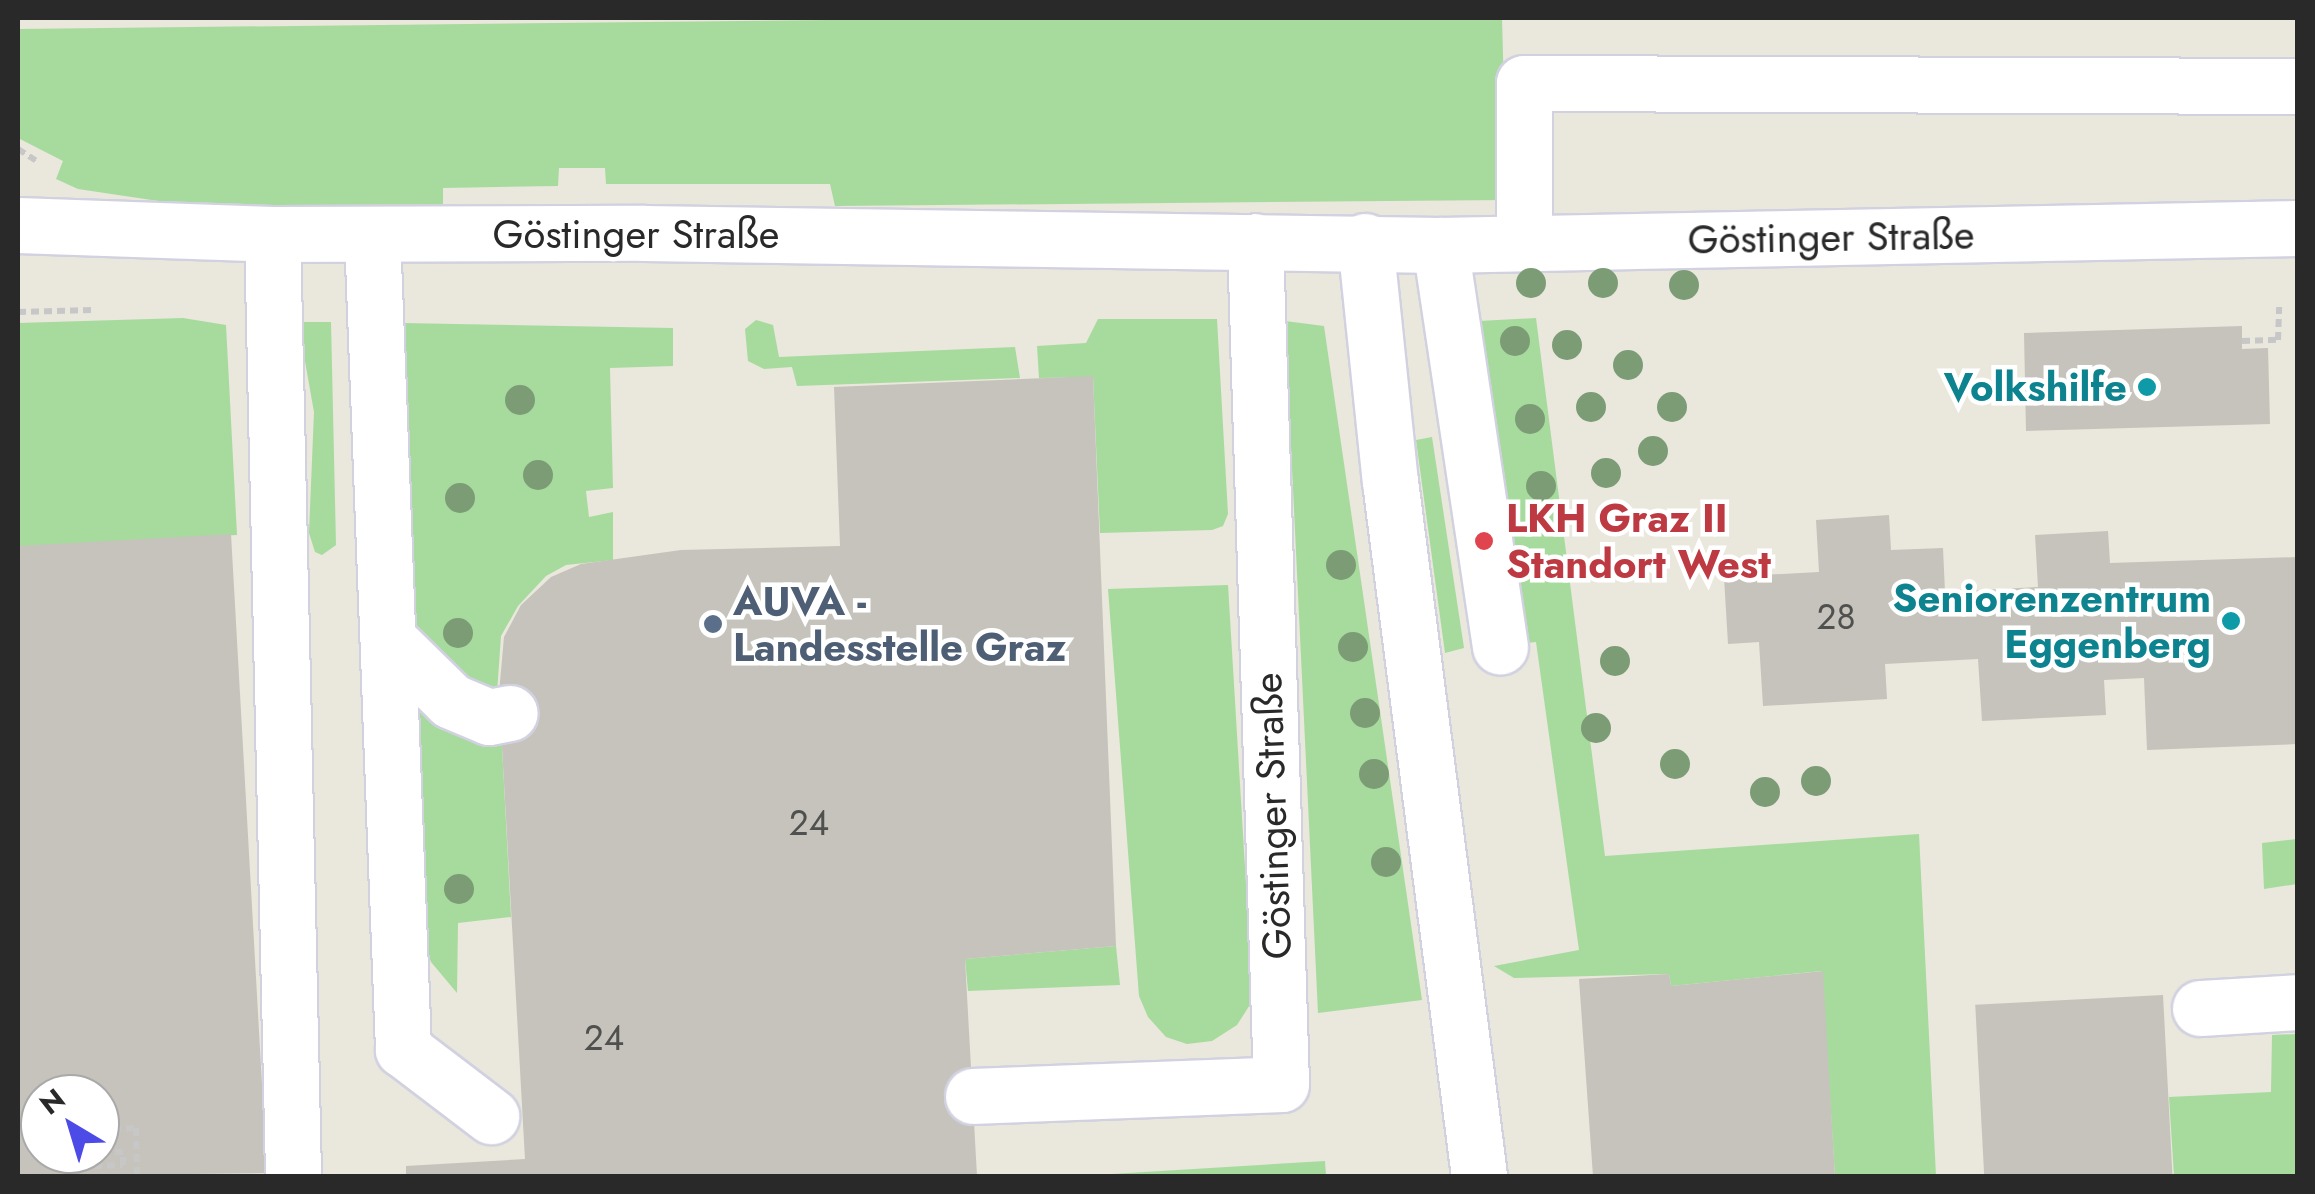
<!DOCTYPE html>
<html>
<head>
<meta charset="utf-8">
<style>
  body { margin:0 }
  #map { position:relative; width:2315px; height:1194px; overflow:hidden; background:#eae7dc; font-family:Jost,sans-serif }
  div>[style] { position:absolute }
  .green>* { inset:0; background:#a6db9d }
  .building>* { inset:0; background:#c5c3bb; transform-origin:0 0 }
  .path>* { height:6px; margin-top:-3px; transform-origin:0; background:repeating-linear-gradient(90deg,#c7c7c7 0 8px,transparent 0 13px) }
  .roads { filter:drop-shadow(2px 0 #d1d1e0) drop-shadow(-2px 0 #d1d1e0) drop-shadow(0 2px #d1d1e0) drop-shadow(0 -2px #d1d1e0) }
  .minor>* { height:55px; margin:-27.5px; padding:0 27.5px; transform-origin:27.5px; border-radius:27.5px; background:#fff }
  .trees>* { width:30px; height:30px; margin:-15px; border-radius:50%; background:#7b9c75 }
  .dots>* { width:28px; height:28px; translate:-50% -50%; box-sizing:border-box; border:5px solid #fff; border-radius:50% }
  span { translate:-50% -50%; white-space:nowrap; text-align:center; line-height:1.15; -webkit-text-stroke:9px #fff; paint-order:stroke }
  .number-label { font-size:35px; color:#50504e }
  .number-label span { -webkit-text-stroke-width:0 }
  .street-label { font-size:40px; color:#292929 }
  .culture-label { font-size:40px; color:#0d838f; font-weight:700 }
  .right { translate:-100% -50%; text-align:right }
  .health-label { font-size:40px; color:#be3a42; font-weight:700 }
  .left { translate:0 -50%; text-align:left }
  .service-label { font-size:40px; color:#4e5e75; font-weight:700 }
  .frame { position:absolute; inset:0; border:20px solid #292929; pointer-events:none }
  .north { position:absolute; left:20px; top:1074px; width:100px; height:100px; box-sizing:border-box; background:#fff; border:2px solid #a9a9a9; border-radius:50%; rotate:322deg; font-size:28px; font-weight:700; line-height:40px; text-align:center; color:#292929 }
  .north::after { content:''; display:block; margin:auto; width:35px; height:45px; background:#4d4be8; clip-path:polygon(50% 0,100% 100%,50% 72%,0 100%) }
</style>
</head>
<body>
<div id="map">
  <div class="green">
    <div style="clip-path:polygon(1015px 18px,1502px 18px,1507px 200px,835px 206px,830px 184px,606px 184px,605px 168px,559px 168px,558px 186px,443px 188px,443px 212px,232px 212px,78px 189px,56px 179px,63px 161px,18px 138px,18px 29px)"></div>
    <div style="clip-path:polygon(183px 318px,226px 325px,237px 535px,18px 547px,18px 323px)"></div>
    <div style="clip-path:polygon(1536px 318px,1605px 856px,1919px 834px,1936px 1176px,1835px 1176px,1822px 971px,1671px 986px,1669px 974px,1514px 978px,1494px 966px,1579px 950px,1536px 642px,1527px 643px,1479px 321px)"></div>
    <div style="clip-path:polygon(1098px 319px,1217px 319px,1228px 514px,1223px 526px,1212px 530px,1100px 533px,1093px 377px,1039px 378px,1037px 346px,1086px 343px)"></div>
    <div style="clip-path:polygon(756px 320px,773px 325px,779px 357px,1015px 347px,1020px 378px,797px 386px,792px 367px,764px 369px,748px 361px,745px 329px)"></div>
    <div style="clip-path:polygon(1285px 321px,1324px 326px,1422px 1000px,1318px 1013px)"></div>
    <div style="clip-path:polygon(298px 322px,331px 322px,336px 545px,322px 555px,315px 552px,309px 533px,314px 412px)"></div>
    <div style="clip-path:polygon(402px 323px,673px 328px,673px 366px,610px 368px,613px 488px,586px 491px,589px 517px,613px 512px,613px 560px,566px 565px,546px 576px,518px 606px,501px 636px,497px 693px,467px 691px,403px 629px)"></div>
    <div style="clip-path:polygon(1432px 437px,1464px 648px,1445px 653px,1416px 440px)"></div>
    <div style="clip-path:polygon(1228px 585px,1253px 1000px,1237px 1025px,1212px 1041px,1187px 1044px,1166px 1037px,1148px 1017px,1139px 996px,1108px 589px)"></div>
    <div style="clip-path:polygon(406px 701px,462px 730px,501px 728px,511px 917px,458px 923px,457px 993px,431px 962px,417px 925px)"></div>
    <div style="clip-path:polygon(2297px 839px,2297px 884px,2264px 889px,2262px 843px)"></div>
    <div style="clip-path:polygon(1116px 946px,1120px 985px,968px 991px,965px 959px)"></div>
    <div style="clip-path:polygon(2297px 1034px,2297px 1176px,2174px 1176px,2169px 1097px,2271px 1092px,2272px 1035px)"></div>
    <div style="clip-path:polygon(1325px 1161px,1326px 1176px,1079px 1176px)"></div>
  </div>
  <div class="building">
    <div style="clip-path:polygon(2242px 326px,2242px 349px,2268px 348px,2270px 424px,2026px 431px,2024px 333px)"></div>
    <div style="clip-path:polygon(1093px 376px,1116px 946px,965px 959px,977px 1176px,406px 1176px,406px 1166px,525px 1159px,499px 693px,504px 637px,521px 605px,551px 577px,581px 564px,681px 550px,840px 546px,834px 387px)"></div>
    <div style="clip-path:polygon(1889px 515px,1891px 550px,1943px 548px,1945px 592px,2038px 587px,2035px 535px,2108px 531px,2110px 563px,2298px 557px,2298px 744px,2147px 750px,2144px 678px,2104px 680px,2106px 715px,1982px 721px,1978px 659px,1885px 664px,1887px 699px,1763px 706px,1759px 642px,1728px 644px,1724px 577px,1819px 572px,1816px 520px)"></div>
    <div style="clip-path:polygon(evenodd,231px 534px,267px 1173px,18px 1176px,18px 546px,231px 534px,40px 1094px,100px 1094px,100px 1154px,40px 1154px,40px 1094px)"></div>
    <div style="clip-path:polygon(1823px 971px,1835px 1176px,1593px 1176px,1579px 979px,1669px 974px,1671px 986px)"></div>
    <div style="left:2163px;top:995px;width:181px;height:188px;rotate:87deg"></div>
  </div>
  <div class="path">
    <div style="left:18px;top:149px;width:24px;rotate:33deg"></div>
    <div style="left:18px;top:312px;width:75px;rotate:-1.5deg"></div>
    <div style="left:2242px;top:341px;width:36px;rotate:-2deg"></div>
    <div style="left:2278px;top:340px;width:33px;rotate:-88deg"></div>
    <div style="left:100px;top:1130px;width:36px;rotate:-3deg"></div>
    <div style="left:136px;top:1128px;width:48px;rotate:88.8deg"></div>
    <div style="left:29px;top:1152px;width:11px;rotate:5deg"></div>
    <div style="left:68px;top:1176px;width:9px;rotate:-90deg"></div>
    <div style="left:68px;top:1167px;width:55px;rotate:-2.1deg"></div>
    <div style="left:123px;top:1165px;width:13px;rotate:-90deg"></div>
    <div style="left:123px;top:1152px;width:23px;rotate:178deg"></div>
  </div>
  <div class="roads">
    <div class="minor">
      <div style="left:18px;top:225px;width:254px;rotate:2deg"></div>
      <div style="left:272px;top:234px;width:372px;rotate:-0.2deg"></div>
      <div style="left:644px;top:233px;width:796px;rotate:0.86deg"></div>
      <div style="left:1440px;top:245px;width:858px;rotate:-1.14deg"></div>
      <div style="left:272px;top:234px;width:942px;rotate:88.72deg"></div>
      <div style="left:372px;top:234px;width:816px;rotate:87.82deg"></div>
      <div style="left:403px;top:1049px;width:111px;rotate:37.3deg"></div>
      <div style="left:1365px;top:241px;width:241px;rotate:84.1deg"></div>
      <div style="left:1390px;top:481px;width:701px;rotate:82.7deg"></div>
      <div style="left:1524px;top:243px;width:160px;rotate:-90deg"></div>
      <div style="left:1524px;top:83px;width:774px;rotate:0.22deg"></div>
      <div style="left:1440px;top:245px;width:406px;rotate:81.5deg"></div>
      <div style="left:388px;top:639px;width:88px;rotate:44.5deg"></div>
      <div style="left:451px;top:701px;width:41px;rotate:22.8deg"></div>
      <div style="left:489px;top:717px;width:21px;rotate:-11deg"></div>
      <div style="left:2200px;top:1008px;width:98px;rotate:-3.5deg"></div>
      <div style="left:973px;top:1096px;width:308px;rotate:-2.2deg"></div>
      <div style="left:1281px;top:1084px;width:843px;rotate:-91.77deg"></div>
    </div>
  </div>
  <div class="trees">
    <div style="left:1531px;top:283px"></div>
    <div style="left:1603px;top:283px"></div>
    <div style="left:1684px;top:285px"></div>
    <div style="left:1515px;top:341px"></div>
    <div style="left:1567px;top:345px"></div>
    <div style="left:1628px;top:365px"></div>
    <div style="left:520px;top:400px"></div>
    <div style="left:1591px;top:407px"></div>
    <div style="left:1672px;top:407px"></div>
    <div style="left:1530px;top:419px"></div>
    <div style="left:1653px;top:451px"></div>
    <div style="left:1606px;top:473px"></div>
    <div style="left:538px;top:475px"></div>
    <div style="left:1541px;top:486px"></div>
    <div style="left:460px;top:498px"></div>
    <div style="left:1341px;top:565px"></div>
    <div style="left:458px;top:633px"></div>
    <div style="left:1353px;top:647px"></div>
    <div style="left:1615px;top:661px"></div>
    <div style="left:1365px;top:713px"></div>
    <div style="left:1596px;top:728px"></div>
    <div style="left:1675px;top:764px"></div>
    <div style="left:1374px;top:774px"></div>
    <div style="left:1816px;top:781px"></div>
    <div style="left:1765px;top:792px"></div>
    <div style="left:1386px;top:862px"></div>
    <div style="left:459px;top:889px"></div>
  </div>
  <div class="dots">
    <div style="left:2147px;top:387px;background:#0f9aa8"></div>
    <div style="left:1484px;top:541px;background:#e0444e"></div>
    <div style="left:2231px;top:621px;background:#0f9aa8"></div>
    <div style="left:713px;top:624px;background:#5c6f8a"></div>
  </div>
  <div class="number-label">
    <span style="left:1836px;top:617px">28</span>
    <span style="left:809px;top:823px">24</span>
    <span style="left:604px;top:1038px">24</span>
  </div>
  <div class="street-label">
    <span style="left:636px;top:234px">Göstinger Straße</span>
    <span style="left:1831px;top:237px;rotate:-1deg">Göstinger Straße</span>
    <span style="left:1272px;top:816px;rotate:-92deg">Göstinger Straße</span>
  </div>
  <div class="culture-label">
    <span class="right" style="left:2127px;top:387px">Volkshilfe</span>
    <span class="right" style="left:2211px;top:621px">Seniorenzentrum<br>Eggenberg</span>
  </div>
  <div class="health-label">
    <span class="left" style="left:1506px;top:541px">LKH Graz II<br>Standort West</span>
  </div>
  <div class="service-label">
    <span class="left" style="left:733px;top:624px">AUVA -<br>Landesstelle Graz</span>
  </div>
  <div class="frame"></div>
  <div class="north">N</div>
</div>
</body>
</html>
